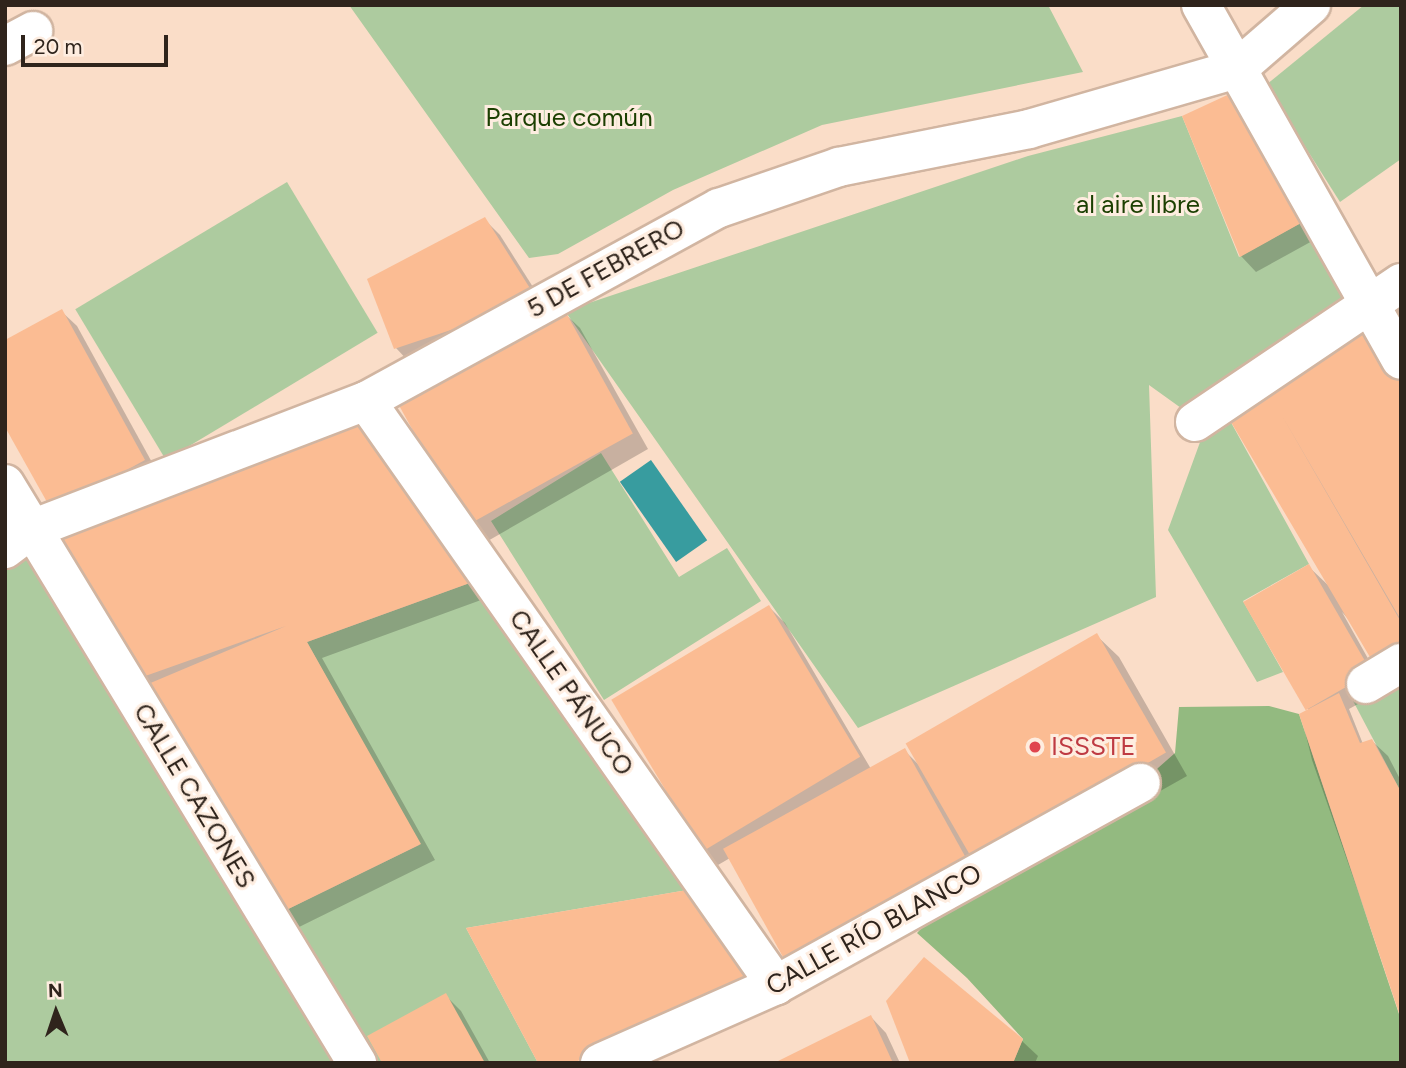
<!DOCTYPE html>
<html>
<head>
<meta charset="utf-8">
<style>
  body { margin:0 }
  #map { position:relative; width:1406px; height:1068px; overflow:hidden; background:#faddc8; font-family:Figtree,sans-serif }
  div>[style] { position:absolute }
  .green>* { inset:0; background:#adcb9f; transform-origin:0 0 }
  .forest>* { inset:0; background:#93ba80 }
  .water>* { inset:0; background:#389c9f; transform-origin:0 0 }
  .shadow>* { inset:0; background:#0003 }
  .building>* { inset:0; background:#fbbc93; transform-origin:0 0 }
  .roads { filter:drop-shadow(2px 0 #d1b5a1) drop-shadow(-2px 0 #d1b5a1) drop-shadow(0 2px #d1b5a1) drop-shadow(0 -2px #d1b5a1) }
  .street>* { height:38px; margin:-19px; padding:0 19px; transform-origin:19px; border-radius:19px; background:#fff }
  .dots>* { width:19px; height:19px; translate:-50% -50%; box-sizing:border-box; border:4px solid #feede0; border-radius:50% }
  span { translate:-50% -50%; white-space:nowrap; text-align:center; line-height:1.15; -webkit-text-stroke:6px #feede0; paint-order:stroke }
  .park-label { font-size:26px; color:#1b3f01 }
  .street-label { font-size:26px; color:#2f241c }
  .health-label { font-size:26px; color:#be3a42 }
  .left { translate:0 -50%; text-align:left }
  .frame { position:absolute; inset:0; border:7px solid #2f241c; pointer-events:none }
  .north { position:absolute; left:21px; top:977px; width:70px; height:70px; -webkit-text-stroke:5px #feede0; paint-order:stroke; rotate:358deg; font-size:19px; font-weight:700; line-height:28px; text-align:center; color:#2f241c }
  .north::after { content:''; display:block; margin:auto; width:24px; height:32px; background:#2f241c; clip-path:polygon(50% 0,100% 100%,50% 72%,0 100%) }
  .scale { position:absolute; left:21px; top:35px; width:147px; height:32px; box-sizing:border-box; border:4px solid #2f241c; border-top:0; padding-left:9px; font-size:21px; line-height:24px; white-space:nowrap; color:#2f241c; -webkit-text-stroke:5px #feede0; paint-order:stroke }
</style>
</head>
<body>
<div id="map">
  <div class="green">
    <div style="clip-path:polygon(349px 5px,1048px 5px,1083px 72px,822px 125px,673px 190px,558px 254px,529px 258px)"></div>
    <div style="clip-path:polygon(1364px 5px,1401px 5px,1401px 159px,1340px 202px,1266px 85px)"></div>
    <div style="clip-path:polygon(1182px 116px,1239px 257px,1310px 218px,1357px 303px,1188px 413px,1149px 385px,1156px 597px,858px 728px,565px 311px,1028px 156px)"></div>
    <div style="left:287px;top:182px;width:176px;height:247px;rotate:59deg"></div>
    <div style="clip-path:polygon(1228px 417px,1309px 564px,1243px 601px,1283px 672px,1257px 682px,1168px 530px,1203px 434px)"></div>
    <div style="clip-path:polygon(601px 453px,679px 577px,727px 548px,761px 601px,604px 700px,491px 521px)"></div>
    <div style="clip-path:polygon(29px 542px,347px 1063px,5px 1063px,5px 560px)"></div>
    <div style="clip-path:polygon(478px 580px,699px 888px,466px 928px,538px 1063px,362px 1063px,276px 915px,419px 845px,307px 642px)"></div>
    <div style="clip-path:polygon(1401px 671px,1401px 792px,1351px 697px)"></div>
  </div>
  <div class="forest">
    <div style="clip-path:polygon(1269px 706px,1299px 714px,1401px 1020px,1401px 1063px,1013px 1063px,1023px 1039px,967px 978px,917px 933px,968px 879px,1141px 783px,1175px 753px,1179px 707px)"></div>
  </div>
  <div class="water">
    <div style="left:651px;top:460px;width:98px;height:38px;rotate:55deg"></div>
  </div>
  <div class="shadow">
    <div style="clip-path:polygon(1185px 117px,1325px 234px,1256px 272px,1241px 256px)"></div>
    <div style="clip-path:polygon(484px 219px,500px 235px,552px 317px,411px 364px,396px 348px)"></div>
    <div style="clip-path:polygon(1401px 300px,1401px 335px,1386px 309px)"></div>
    <div style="clip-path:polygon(61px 311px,77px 326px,159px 475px,69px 525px)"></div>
    <div style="clip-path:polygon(564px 313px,580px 328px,648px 449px,486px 542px,401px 405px)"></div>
    <div style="clip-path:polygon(1363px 325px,1401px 378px,1401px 679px,1342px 612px,1385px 689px,1349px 709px,1363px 744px,1372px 741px,1388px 756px,1401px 781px,1401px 1014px,1312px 760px,1301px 715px,1309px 711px,1245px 602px,1309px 567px,1329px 586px,1231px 417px)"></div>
    <div style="clip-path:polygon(370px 412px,492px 596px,322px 658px,435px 860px,293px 930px,136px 679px)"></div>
    <div style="clip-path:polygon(769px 607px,785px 623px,871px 769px,905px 751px,918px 764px,1096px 635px,1119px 657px,1187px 776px,997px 883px,730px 858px,718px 865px,703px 850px)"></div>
    <div style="clip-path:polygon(445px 995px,461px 1011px,490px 1063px,384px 1063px)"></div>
    <div style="clip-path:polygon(871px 1017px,886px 1033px,900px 1063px,778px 1063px)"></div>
    <div style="clip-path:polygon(1022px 1041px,1038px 1056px,1035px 1063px,912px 1063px)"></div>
  </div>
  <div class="building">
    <div style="clip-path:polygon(1236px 91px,1310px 218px,1240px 257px,1182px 116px)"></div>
    <div style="clip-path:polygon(485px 217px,538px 301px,394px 349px,367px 279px)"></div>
    <div style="clip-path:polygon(62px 309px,145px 460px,52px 511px,5px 427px,5px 340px)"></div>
    <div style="left:565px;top:311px;width:140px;height:191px;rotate:61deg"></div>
    <div style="clip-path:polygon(1363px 323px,1401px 384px,1401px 620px,1281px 414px,1401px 622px,1401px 654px,1377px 669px,1228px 417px)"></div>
    <div style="clip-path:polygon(371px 410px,478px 580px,307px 642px,421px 844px,276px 915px,141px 687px,286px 626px,134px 680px,49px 538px)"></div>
    <div style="left:1309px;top:564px;width:125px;height:76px;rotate:60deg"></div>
    <div style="left:769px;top:605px;width:177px;height:184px;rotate:59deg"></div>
    <div style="left:1097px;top:633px;width:138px;height:221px;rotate:60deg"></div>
    <div style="clip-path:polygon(1339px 693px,1360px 743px,1372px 739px,1401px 792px,1401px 1019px,1299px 714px)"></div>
    <div style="left:905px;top:748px;width:137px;height:208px;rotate:61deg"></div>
    <div style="clip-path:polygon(699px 888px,766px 982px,573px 1063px,538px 1063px,466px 928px)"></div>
    <div style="clip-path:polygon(924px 957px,1023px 1039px,1013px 1063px,910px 1063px,886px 1001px)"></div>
    <div style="clip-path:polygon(446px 993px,485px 1063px,382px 1063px,367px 1036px)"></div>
    <div style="clip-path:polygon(871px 1015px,893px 1063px,774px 1063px)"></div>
  </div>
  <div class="roads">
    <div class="street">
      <div style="left:1201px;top:5px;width:407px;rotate:60.6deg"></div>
      <div style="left:5px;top:46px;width:32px;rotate:-28deg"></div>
      <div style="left:366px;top:401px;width:714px;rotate:54.93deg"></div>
      <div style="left:1195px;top:422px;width:249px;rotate:-34deg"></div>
      <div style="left:5px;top:484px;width:678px;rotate:58.7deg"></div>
      <div style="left:5px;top:549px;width:34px;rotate:-37deg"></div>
      <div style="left:32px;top:529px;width:358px;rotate:-21deg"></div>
      <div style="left:366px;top:401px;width:402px;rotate:-28.7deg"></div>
      <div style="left:719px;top:208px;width:127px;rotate:-18.9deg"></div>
      <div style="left:839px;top:167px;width:194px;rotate:-11.3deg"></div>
      <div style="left:1029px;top:129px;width:216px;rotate:-16.1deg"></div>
      <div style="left:1237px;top:69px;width:98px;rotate:-40.9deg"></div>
      <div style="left:1366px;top:684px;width:41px;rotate:-31deg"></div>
      <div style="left:600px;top:1063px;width:193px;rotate:-23.9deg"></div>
      <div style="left:776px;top:985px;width:417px;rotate:-29deg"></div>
    </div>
  </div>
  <div class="dots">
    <div style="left:1035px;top:747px;background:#e0444e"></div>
  </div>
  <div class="park-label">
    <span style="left:569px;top:118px">Parque común</span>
    <span style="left:1138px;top:205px">al aire libre</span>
  </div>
  <div class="street-label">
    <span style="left:606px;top:269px;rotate:-29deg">5 DE FEBRERO</span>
    <span style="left:571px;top:693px;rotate:55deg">CALLE PÁNUCO</span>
    <span style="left:194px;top:796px;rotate:59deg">CALLE CAZONES</span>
    <span style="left:874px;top:930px;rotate:-29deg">CALLE RÍO BLANCO</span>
  </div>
  <div class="health-label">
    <span class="left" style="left:1051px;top:747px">ISSSTE</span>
  </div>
  <div class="frame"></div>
  <div class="north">N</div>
  <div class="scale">20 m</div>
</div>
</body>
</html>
